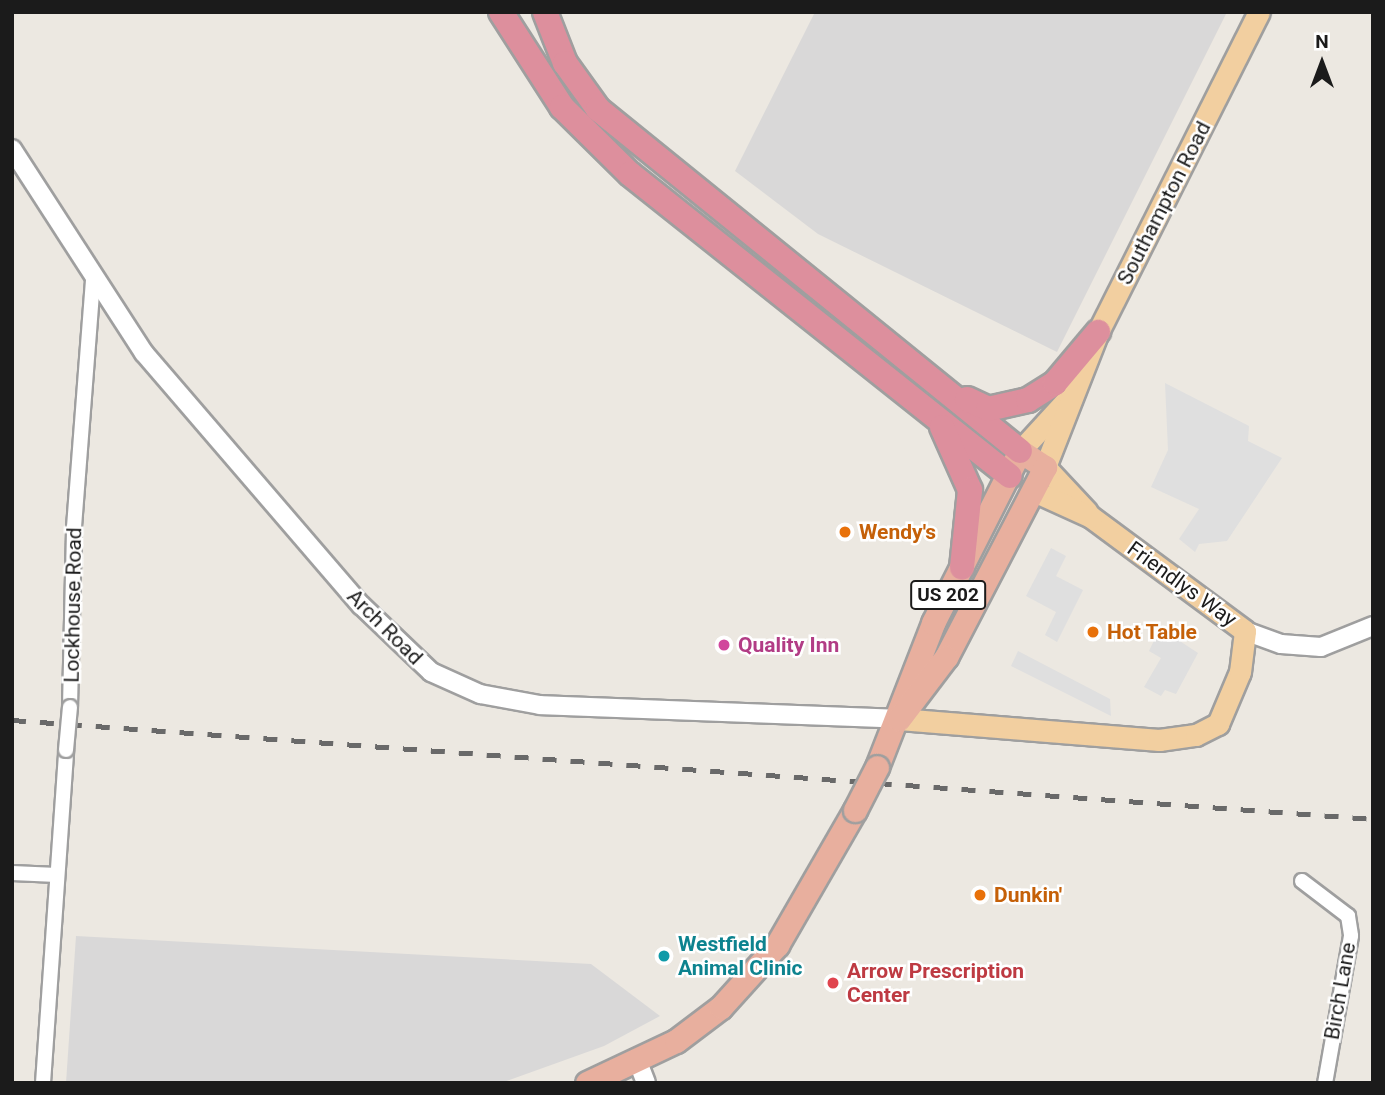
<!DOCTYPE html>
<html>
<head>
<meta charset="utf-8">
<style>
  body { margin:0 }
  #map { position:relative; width:1385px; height:1095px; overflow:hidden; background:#ece8e1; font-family:Roboto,sans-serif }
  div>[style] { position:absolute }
  .residential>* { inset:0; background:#d9d8d8 }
  .parking>* { inset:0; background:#dfdfdf }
  .roads { filter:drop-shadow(2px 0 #9f9f9f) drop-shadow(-2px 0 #9f9f9f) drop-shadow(0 2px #9f9f9f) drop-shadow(0 -2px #9f9f9f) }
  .minor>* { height:14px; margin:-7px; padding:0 7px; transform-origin:7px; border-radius:7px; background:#fff }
  .tertiary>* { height:18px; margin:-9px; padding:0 9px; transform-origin:9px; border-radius:9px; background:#fff }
  .primary>* { height:21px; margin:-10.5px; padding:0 10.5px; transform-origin:10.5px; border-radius:10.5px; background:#f2cfa0 }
  .trunk>* { height:23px; margin:-11.5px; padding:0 11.5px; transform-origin:11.5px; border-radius:11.5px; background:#e8af9e }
  .motorway>* { height:24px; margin:-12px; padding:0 12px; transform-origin:12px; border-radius:12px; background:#dd8f9d }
  .rail>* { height:4.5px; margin-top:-2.25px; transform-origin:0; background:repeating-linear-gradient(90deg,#696969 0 14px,transparent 0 28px) }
  .bridges { filter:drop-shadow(2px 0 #9f9f9f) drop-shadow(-2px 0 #9f9f9f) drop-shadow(0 2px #9f9f9f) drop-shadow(0 -2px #9f9f9f) }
  .minor-bridge>* { height:14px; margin:-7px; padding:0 7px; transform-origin:7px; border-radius:7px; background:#fff }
  .trunk-bridge>* { height:23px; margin:-11.5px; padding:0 11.5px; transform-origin:11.5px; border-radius:11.5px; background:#e8af9e }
  .dots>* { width:19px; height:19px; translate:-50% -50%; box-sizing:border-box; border:4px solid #fff; border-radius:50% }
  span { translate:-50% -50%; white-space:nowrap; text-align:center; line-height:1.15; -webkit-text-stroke:5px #fff; paint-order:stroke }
  .shield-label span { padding:2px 5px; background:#fff; border:2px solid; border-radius:5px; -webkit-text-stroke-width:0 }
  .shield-label { font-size:19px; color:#1b1b1b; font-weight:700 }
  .street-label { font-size:21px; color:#1b1b1b }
  .food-label { font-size:21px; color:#c56008; font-weight:700 }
  .left { translate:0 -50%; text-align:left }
  .hotel-label { font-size:21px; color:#b23c85; font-weight:700 }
  .culture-label { font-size:21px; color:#0d838f; font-weight:700 }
  .health-label { font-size:21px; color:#be3a42; font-weight:700 }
  .frame { position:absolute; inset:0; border:14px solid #1b1b1b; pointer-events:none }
  .north { position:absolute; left:1287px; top:28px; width:70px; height:70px; -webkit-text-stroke:5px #fff; paint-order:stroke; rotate:0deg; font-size:19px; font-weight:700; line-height:28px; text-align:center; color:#1b1b1b }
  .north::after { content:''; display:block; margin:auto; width:24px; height:32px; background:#1b1b1b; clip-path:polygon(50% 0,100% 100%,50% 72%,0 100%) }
</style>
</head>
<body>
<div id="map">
  <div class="residential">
    <div style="clip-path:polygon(815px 12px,1227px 12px,1057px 352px,818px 234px,735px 171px)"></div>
    <div style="clip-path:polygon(76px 936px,591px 964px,660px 1016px,604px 1046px,501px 1083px,66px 1083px)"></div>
  </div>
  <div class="parking">
    <div style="clip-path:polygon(1165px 383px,1249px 426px,1248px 441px,1282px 458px,1227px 541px,1199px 544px,1195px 552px,1179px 539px,1199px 509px,1151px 487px,1168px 450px)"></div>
    <div style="clip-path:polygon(1051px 548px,1066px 556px,1056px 576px,1083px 590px,1057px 642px,1045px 635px,1056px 612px,1026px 596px)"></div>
    <div style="clip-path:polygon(1160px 628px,1198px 653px,1176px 694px,1165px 690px,1161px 696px,1144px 687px,1161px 658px,1149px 651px)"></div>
    <div style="clip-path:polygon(1018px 651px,1110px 699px,1111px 716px,1011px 666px)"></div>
  </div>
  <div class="roads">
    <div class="minor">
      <div style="left:70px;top:707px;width:180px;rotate:-88.7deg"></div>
      <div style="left:74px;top:527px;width:248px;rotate:-85.6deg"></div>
      <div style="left:12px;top:873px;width:45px;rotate:2.5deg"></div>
      <div style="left:1302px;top:881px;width:58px;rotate:37.3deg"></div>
      <div style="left:1348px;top:916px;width:20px;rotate:81deg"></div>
      <div style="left:1351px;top:936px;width:149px;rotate:100deg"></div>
      <div style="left:43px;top:1083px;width:334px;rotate:-86deg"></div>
    </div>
    <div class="tertiary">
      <div style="left:12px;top:149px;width:243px;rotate:57.1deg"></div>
      <div style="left:144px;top:353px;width:333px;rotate:49.3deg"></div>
      <div style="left:361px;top:605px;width:97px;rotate:43.7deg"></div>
      <div style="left:431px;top:672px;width:54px;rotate:24.2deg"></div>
      <div style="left:480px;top:694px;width:61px;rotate:10.4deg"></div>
      <div style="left:540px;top:705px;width:359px;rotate:2.2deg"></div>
      <div style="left:1245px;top:631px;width:38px;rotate:20deg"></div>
      <div style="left:1281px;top:644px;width:40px;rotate:4.3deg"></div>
      <div style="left:1321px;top:647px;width:56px;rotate:-22deg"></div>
      <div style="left:638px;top:1062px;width:22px;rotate:69deg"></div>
    </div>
    <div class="primary">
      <div style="left:1020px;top:451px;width:68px;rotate:-47.4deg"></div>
      <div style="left:1087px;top:512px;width:62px;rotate:-133deg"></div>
      <div style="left:1045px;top:467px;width:145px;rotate:-68.6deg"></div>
      <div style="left:1098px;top:332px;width:358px;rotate:-63.3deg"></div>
      <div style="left:899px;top:719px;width:261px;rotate:4.6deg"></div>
      <div style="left:1159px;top:740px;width:37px;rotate:-8deg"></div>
      <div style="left:1196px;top:735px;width:25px;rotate:-27deg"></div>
      <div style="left:1218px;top:724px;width:56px;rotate:-67.1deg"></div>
      <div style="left:1240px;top:672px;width:41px;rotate:-83deg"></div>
      <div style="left:1245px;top:631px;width:192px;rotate:-143.5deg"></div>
      <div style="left:1091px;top:517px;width:63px;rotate:-155.5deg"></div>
    </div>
    <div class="trunk">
      <div style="left:877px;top:767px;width:155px;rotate:-68.7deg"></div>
      <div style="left:933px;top:623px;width:193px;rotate:-63.2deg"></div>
      <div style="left:1020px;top:451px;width:30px;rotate:33deg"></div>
      <div style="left:1045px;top:467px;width:214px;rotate:117.5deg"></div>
      <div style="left:946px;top:657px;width:78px;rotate:127.2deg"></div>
      <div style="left:587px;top:1083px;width:98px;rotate:-25.3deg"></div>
      <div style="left:676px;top:1041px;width:56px;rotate:-37.1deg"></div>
      <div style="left:721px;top:1007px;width:84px;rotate:-47.9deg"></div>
      <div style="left:777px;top:945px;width:156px;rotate:-60deg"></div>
    </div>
    <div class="motorway">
      <div style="left:501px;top:12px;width:113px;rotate:57.3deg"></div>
      <div style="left:562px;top:107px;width:95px;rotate:44.6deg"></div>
      <div style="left:630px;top:174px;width:485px;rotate:38.5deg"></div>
      <div style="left:545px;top:12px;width:55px;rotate:68.6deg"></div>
      <div style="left:565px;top:63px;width:57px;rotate:54.3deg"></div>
      <div style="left:598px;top:109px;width:543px;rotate:39.02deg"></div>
      <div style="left:967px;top:399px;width:23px;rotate:25deg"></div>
      <div style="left:988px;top:409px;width:41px;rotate:-12.7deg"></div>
      <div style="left:1028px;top:400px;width:32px;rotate:-32deg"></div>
      <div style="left:1055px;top:383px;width:67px;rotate:-49.9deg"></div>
      <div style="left:942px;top:427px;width:69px;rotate:66deg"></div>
      <div style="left:970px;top:490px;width:78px;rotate:95.9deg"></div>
    </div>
  </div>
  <div class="rail">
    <div style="left:12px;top:720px;width:1365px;rotate:4.16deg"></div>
  </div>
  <div class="bridges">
    <div class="minor-bridge">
      <div style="left:66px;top:750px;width:43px;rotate:-84.7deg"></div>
    </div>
    <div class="trunk-bridge">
      <div style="left:855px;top:810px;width:48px;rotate:-62.9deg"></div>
    </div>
  </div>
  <div class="dots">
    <div style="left:845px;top:532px;background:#e8710a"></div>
    <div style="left:1093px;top:632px;background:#e8710a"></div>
    <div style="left:724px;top:645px;background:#d1479c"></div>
    <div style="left:980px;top:895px;background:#e8710a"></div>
    <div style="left:664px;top:956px;background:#0f9aa8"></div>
    <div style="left:833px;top:983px;background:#e0444e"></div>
  </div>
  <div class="shield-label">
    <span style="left:948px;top:595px">US 202</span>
  </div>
  <div class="street-label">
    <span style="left:1164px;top:203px;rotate:-63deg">Southampton Road</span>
    <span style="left:1182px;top:584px;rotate:36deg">Friendlys Way</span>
    <span style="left:73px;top:605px;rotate:-89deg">Lockhouse Road</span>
    <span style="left:385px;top:627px;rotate:45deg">Arch Road</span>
    <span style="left:1340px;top:991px;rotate:-80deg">Birch Lane</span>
  </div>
  <div class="food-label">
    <span class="left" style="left:859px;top:532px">Wendy's</span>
    <span class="left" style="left:1107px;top:632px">Hot Table</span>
    <span class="left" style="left:994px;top:895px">Dunkin'</span>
  </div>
  <div class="hotel-label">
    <span class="left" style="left:738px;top:645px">Quality Inn</span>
  </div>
  <div class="culture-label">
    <span class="left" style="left:678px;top:956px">Westfield<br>Animal Clinic</span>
  </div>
  <div class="health-label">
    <span class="left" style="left:847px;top:983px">Arrow Prescription<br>Center</span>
  </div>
  <div class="frame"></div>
  <div class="north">N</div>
</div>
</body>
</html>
